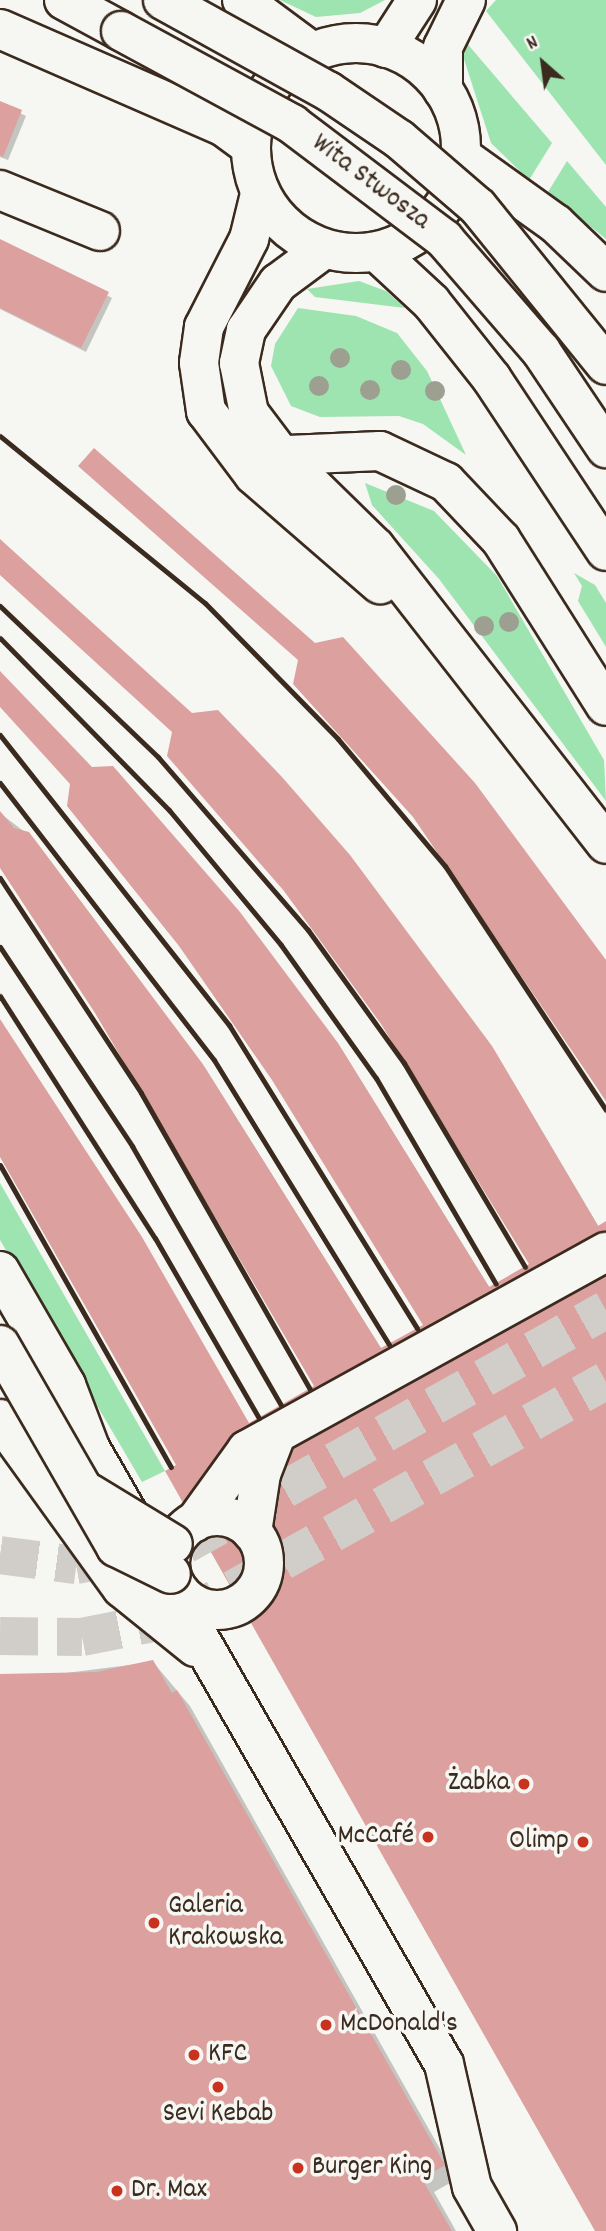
<!DOCTYPE html>
<html>
<head>
<meta charset="utf-8">
<style>
  body { margin:0 }
  #map { position:relative; width:606px; height:2231px; overflow:hidden; background:#f6f6f2; font-family:Dekko,sans-serif }
  div>[style] { position:absolute }
  .green>* { inset:0; background:#9ee4b0 }
  .shadow>* { inset:0; background:#0003 }
  .building>* { inset:0; background:#dca19e }
  .minor-tunnel>* { height:38px; margin-top:-19px; transform-origin:0; background:repeating-linear-gradient(90deg,#d1cdc8 0 38px,transparent 0 57px) }
  .roads { filter:drop-shadow(2px 0 #3b2a1e) drop-shadow(-2px 0 #3b2a1e) drop-shadow(0 2px #3b2a1e) drop-shadow(0 -2px #3b2a1e) }
  .minor>* { height:38px; margin:-19px; padding:0 19px; transform-origin:19px; border-radius:19px; background:#f6f6f2 }
  .minor>.ring { margin:-19px; padding:0; box-sizing:content-box; background:none; border:38px solid #f6f6f2; border-radius:50% }
  .major>* { height:38px; margin:-19px; padding:0 19px; transform-origin:19px; border-radius:19px; background:#f6f6f2 }
  .rail>* { height:5px; margin:-2.5px; padding:0 2.5px; transform-origin:2.5px; border-radius:2.5px; background:#3b2a1e }
  .bridges { filter:drop-shadow(2px 0 #3b2a1e) drop-shadow(-2px 0 #3b2a1e) drop-shadow(0 2px #3b2a1e) drop-shadow(0 -2px #3b2a1e) }
  .minor-bridge>* { height:38px; margin:-19px; padding:0 19px; transform-origin:19px; border-radius:19px; background:#f6f6f2 }
  .major-bridge>* { height:38px; margin:-19px; padding:0 19px; transform-origin:19px; border-radius:19px; background:#f6f6f2 }
  .trees>* { width:20px; height:20px; margin:-10px; border-radius:50%; background:#9d9f91 }
  .dots>* { width:19px; height:19px; translate:-50% -50%; box-sizing:border-box; border:4px solid #f6f6f2; border-radius:50% }
  span { translate:-50% -50%; white-space:nowrap; text-align:center; line-height:1.15; -webkit-text-stroke:7px #f6f6f2; paint-order:stroke }
  .street-label { font-size:28px; color:#3b2a1e }
  .poi-label { font-size:28px; color:#3b2a1e }
  .right { translate:-100% -50%; text-align:right }
  .left { translate:0 -50%; text-align:left }
  .north { position:absolute; left:508px; top:28px; width:70px; height:70px; -webkit-text-stroke:5px #f6f6f2; paint-order:stroke; rotate:332deg; font-size:19px; font-weight:700; line-height:28px; text-align:center; color:#3b2a1e }
  .north::after { content:''; display:block; margin:auto; width:24px; height:32px; background:#3b2a1e; clip-path:polygon(50% 0,100% 100%,50% 72%,0 100%) }
</style>
</head>
<body>
<div id="map">
  <div class="green">
    <div style="clip-path:polygon(280px 0,385px 0,360px 13px,316px 17px)"></div>
    <div style="clip-path:polygon(496px 0,606px 0,606px 165px,486px 11px)"></div>
    <div style="clip-path:polygon(465px 41px,552px 143px,529px 180px,491px 143px,462px 53px)"></div>
    <div style="clip-path:polygon(567px 161px,606px 207px,606px 239px,548px 192px)"></div>
    <div style="clip-path:polygon(359px 281px,386px 291px,405px 308px,315px 297px,307px 289px)"></div>
    <div style="clip-path:polygon(298px 308px,356px 316px,397px 333px,427px 371px,466px 455px,423px 424px,399px 416px,320px 417px,291px 406px,271px 366px,275px 344px)"></div>
    <div style="clip-path:polygon(365px 483px,434px 511px,497px 576px,604px 760px,606px 801px,439px 579px,372px 505px)"></div>
    <div style="clip-path:polygon(574px 573px,595px 585px,606px 603px,606px 647px,578px 601px,582px 586px)"></div>
    <div style="clip-path:polygon(0 1183px,165px 1471px,142px 1482px,0 1240px)"></div>
  </div>
  <div class="shadow">
    <div style="clip-path:polygon(0 103px,26px 116px,8px 160px,0 157px)"></div>
    <div style="clip-path:polygon(0 240px,112px 298px,86px 352px,0 309px)"></div>
    <div style="clip-path:polygon(0 542px,354px 862px,496px 1053px,599px 1227px,606px 1223px,606px 2231px,597px 2231px,178px 1465px,0 1154px,0 1023px,250px 1425px,316px 1387px,96px 1012px,0 864px,0 813px,34px 839px,206px 1069px,382px 1350px,425px 1325px,273px 1079px,72px 784px,0 704px,0 674px,342px 1050px,490px 1288px,531px 1265px,382px 1023px,174px 732px,0 574px)"></div>
    <div style="clip-path:polygon(479px 790px,606px 963px,606px 1102px,510px 948px)"></div>
    <div style="clip-path:polygon(153px 1662px,190px 1706px,457px 2179px,434px 2192px,456px 2231px,0 2231px,0 1675px,34px 1677px)"></div>
  </div>
  <div class="building">
    <div style="clip-path:polygon(0 101px,22px 110px,3px 157px,0 155px)"></div>
    <div style="clip-path:polygon(0 239px,109px 292px,81px 348px,0 308px)"></div>
    <div style="clip-path:polygon(94px 448px,315px 643px,343px 637px,475px 783px,606px 960px,606px 1101px,413px 817px,293px 684px,298px 660px,78px 466px)"></div>
    <div style="clip-path:polygon(0 539px,192px 713px,218px 710px,282px 777px,350px 855px,492px 1046px,598px 1226px,606px 1221px,606px 2231px,595px 2231px,165px 1471px,176px 1465px,0 1157px,0 1019px,142px 1237px,249px 1423px,314px 1386px,95px 1013px,0 868px,0 811px,14px 828px,29px 832px,202px 1063px,381px 1348px,423px 1325px,272px 1080px,179px 946px,67px 806px,70px 784px,0 707px,0 671px,92px 767px,113px 766px,240px 912px,338px 1043px,489px 1287px,529px 1264px,381px 1024px,284px 891px,167px 756px,172px 732px,0 575px)"></div>
    <div style="clip-path:polygon(153px 1660px,172px 1693px,177px 1690px,445px 2165px,422px 2179px,452px 2231px,0 2231px,0 1674px,96px 1672px)"></div>
  </div>
  <div class="minor-tunnel">
    <div style="left:0;top:1555px;width:77px;rotate:7.5deg"></div>
    <div style="left:76px;top:1565px;width:111px;rotate:-10.4deg"></div>
    <div style="left:185px;top:1545px;width:482px;rotate:-29.2deg"></div>
    <div style="left:0;top:1636px;width:82px;rotate:0.7deg"></div>
    <div style="left:82px;top:1637px;width:103px;rotate:-11.2deg"></div>
    <div style="left:183px;top:1617px;width:484px;rotate:-29.2deg"></div>
  </div>
  <div class="roads">
    <div class="minor">
      <div class="ring" style="left:251px;top:43px;width:172px;height:172px"></div>
      <div style="left:386px;top:48px;width:57px;rotate:-57.1deg"></div>
      <div style="left:443px;top:90px;width:43px;rotate:-90deg"></div>
      <div style="left:443px;top:47px;width:52px;rotate:-63.9deg"></div>
      <div style="left:461px;top:156px;width:117px;rotate:35.6deg"></div>
      <div style="left:556px;top:224px;width:69px;rotate:43.8deg"></div>
      <div style="left:0;top:190px;width:108px;rotate:22.3deg"></div>
      <div style="left:260px;top:194px;width:46px;rotate:103.7deg"></div>
      <div style="left:249px;top:239px;width:99px;rotate:117.1deg"></div>
      <div style="left:204px;top:327px;width:36px;rotate:98deg"></div>
      <div style="left:199px;top:363px;width:49px;rotate:81.7deg"></div>
      <div style="left:206px;top:411px;width:80px;rotate:53.1deg"></div>
      <div style="left:254px;top:475px;width:167px;rotate:40.9deg"></div>
      <div style="left:324px;top:249px;width:57px;rotate:143.5deg"></div>
      <div style="left:278px;top:283px;width:57px;rotate:124.2deg"></div>
      <div style="left:246px;top:330px;width:34px;rotate:102deg"></div>
      <div style="left:239px;top:363px;width:51px;rotate:78.7deg"></div>
      <div style="left:249px;top:413px;width:51px;rotate:52.9deg"></div>
      <div style="left:280px;top:454px;width:133px;rotate:44.4deg"></div>
      <div style="left:375px;top:547px;width:376px;rotate:52.1deg"></div>
      <div style="left:377px;top:252px;width:74px;rotate:42.8deg"></div>
      <div style="left:431px;top:302px;width:98px;rotate:51.6deg"></div>
      <div style="left:492px;top:379px;width:206px;rotate:56.5deg"></div>
      <div style="left:265px;top:456px;width:115px;rotate:-2.5deg"></div>
      <div style="left:380px;top:451px;width:73px;rotate:25.2deg"></div>
      <div style="left:446px;top:482px;width:80px;rotate:46.5deg"></div>
      <div style="left:501px;top:540px;width:196px;rotate:57.7deg"></div>
      <div style="left:0;top:1271px;width:132px;rotate:59.9deg"></div>
      <div style="left:66px;top:1385px;width:67px;rotate:69.1deg"></div>
      <div style="left:90px;top:1448px;width:710px;rotate:60.12deg"></div>
      <div style="left:444px;top:2064px;width:126px;rotate:77.2deg"></div>
      <div style="left:472px;top:2187px;width:51px;rotate:60.4deg"></div>
      <div style="left:0;top:1419px;width:208px;rotate:54.2deg"></div>
      <div style="left:122px;top:1588px;width:94px;rotate:38.9deg"></div>
      <div class="ring" style="left:170px;top:1516px;width:56px;height:56px"></div>
      <div style="left:195px;top:1522px;width:89px;rotate:-54.2deg"></div>
      <div style="left:247px;top:1450px;width:410px;rotate:-28.9deg"></div>
      <div style="left:252px;top:1532px;width:59px;rotate:-81.2deg"></div>
      <div style="left:261px;top:1474px;width:36px;rotate:-69deg"></div>
    </div>
    <div class="major">
      <div style="left:64px;top:0;width:65px;rotate:28.5deg"></div>
      <div style="left:242px;top:0;width:87px;rotate:36.6deg"></div>
      <div style="left:0;top:29px;width:244px;rotate:23.6deg"></div>
      <div style="left:224px;top:127px;width:32px;rotate:36deg"></div>
    </div>
  </div>
  <div class="rail">
    <div style="left:0;top:436px;width:264px;rotate:39.2deg"></div>
    <div style="left:205px;top:603px;width:190px;rotate:45.6deg"></div>
    <div style="left:338px;top:739px;width:166px;rotate:49.9deg"></div>
    <div style="left:445px;top:866px;width:292px;rotate:56.6deg"></div>
    <div style="left:0;top:606px;width:219px;rotate:43.7deg"></div>
    <div style="left:158px;top:757px;width:229px;rotate:49.1deg"></div>
    <div style="left:308px;top:930px;width:164px;rotate:54.2deg"></div>
    <div style="left:404px;top:1063px;width:237px;rotate:59.3deg"></div>
    <div style="left:0;top:638px;width:241px;rotate:45.5deg"></div>
    <div style="left:169px;top:810px;width:175px;rotate:50.3deg"></div>
    <div style="left:281px;top:945px;width:163px;rotate:54.5deg"></div>
    <div style="left:376px;top:1078px;width:238px;rotate:59.8deg"></div>
    <div style="left:0;top:735px;width:370px;rotate:51.7deg"></div>
    <div style="left:229px;top:1025px;width:357px;rotate:58.2deg"></div>
    <div style="left:0;top:783px;width:350px;rotate:52.3deg"></div>
    <div style="left:214px;top:1060px;width:334px;rotate:58.4deg"></div>
    <div style="left:0;top:878px;width:257px;rotate:56.7deg"></div>
    <div style="left:141px;top:1093px;width:341px;rotate:60.3deg"></div>
    <div style="left:0;top:947px;width:239px;rotate:56.4deg"></div>
    <div style="left:132px;top:1146px;width:299px;rotate:60.1deg"></div>
    <div style="left:0;top:996px;width:287px;rotate:57.4deg"></div>
    <div style="left:155px;top:1238px;width:208px;rotate:60deg"></div>
    <div style="left:0;top:1165px;width:347px;rotate:60.5deg"></div>
  </div>
  <div class="bridges">
    <div class="minor-bridge">
      <div style="left:0;top:1345px;width:233px;rotate:60.1deg"></div>
      <div style="left:116px;top:1547px;width:61px;rotate:26.1deg"></div>
      <div style="left:89px;top:1493px;width:98px;rotate:31.3deg"></div>
    </div>
    <div class="major-bridge">
      <div style="left:163px;top:0;width:188px;rotate:28.9deg"></div>
      <div style="left:328px;top:91px;width:86px;rotate:34.1deg"></div>
      <div style="left:399px;top:139px;width:104px;rotate:40.7deg"></div>
      <div style="left:478px;top:207px;width:203px;rotate:51deg"></div>
      <div style="left:121px;top:31px;width:195px;rotate:28.5deg"></div>
      <div style="left:292px;top:124px;width:191px;rotate:37.1deg"></div>
      <div style="left:444px;top:239px;width:148px;rotate:49.1deg"></div>
      <div style="left:541px;top:351px;width:117px;rotate:56.2deg"></div>
    </div>
  </div>
  <div class="trees">
    <div style="left:340px;top:358px"></div>
    <div style="left:401px;top:370px"></div>
    <div style="left:319px;top:386px"></div>
    <div style="left:370px;top:390px"></div>
    <div style="left:435px;top:391px"></div>
    <div style="left:396px;top:495px"></div>
    <div style="left:509px;top:622px"></div>
    <div style="left:484px;top:626px"></div>
  </div>
  <div class="dots">
    <div style="left:524px;top:1784px;background:#c8321e"></div>
    <div style="left:428px;top:1837px;background:#c8321e"></div>
    <div style="left:583px;top:1842px;background:#c8321e"></div>
    <div style="left:154px;top:1923px;background:#c8321e"></div>
    <div style="left:326px;top:2025px;background:#c8321e"></div>
    <div style="left:194px;top:2055px;background:#c8321e"></div>
    <div style="left:218px;top:2087px;background:#c8321e"></div>
    <div style="left:298px;top:2168px;background:#c8321e"></div>
    <div style="left:117px;top:2191px;background:#c8321e"></div>
  </div>
  <div class="street-label">
    <span style="left:370px;top:183px;rotate:37deg">Wita Stwosza</span>
  </div>
  <div class="poi-label">
    <span class="right" style="left:510px;top:1784px">Żabka</span>
    <span class="right" style="left:414px;top:1837px">McCafé</span>
    <span class="right" style="left:569px;top:1842px">Olimp</span>
    <span class="left" style="left:168px;top:1923px">Galeria<br>Krakowska</span>
    <span class="left" style="left:340px;top:2025px">McDonald's</span>
    <span class="left" style="left:208px;top:2055px">KFC</span>
    <span style="left:218px;top:2115px">Sevi Kebab</span>
    <span class="left" style="left:312px;top:2168px">Burger King</span>
    <span class="left" style="left:131px;top:2191px">Dr. Max</span>
  </div>
  <div class="north">N</div>
</div>
</body>
</html>
